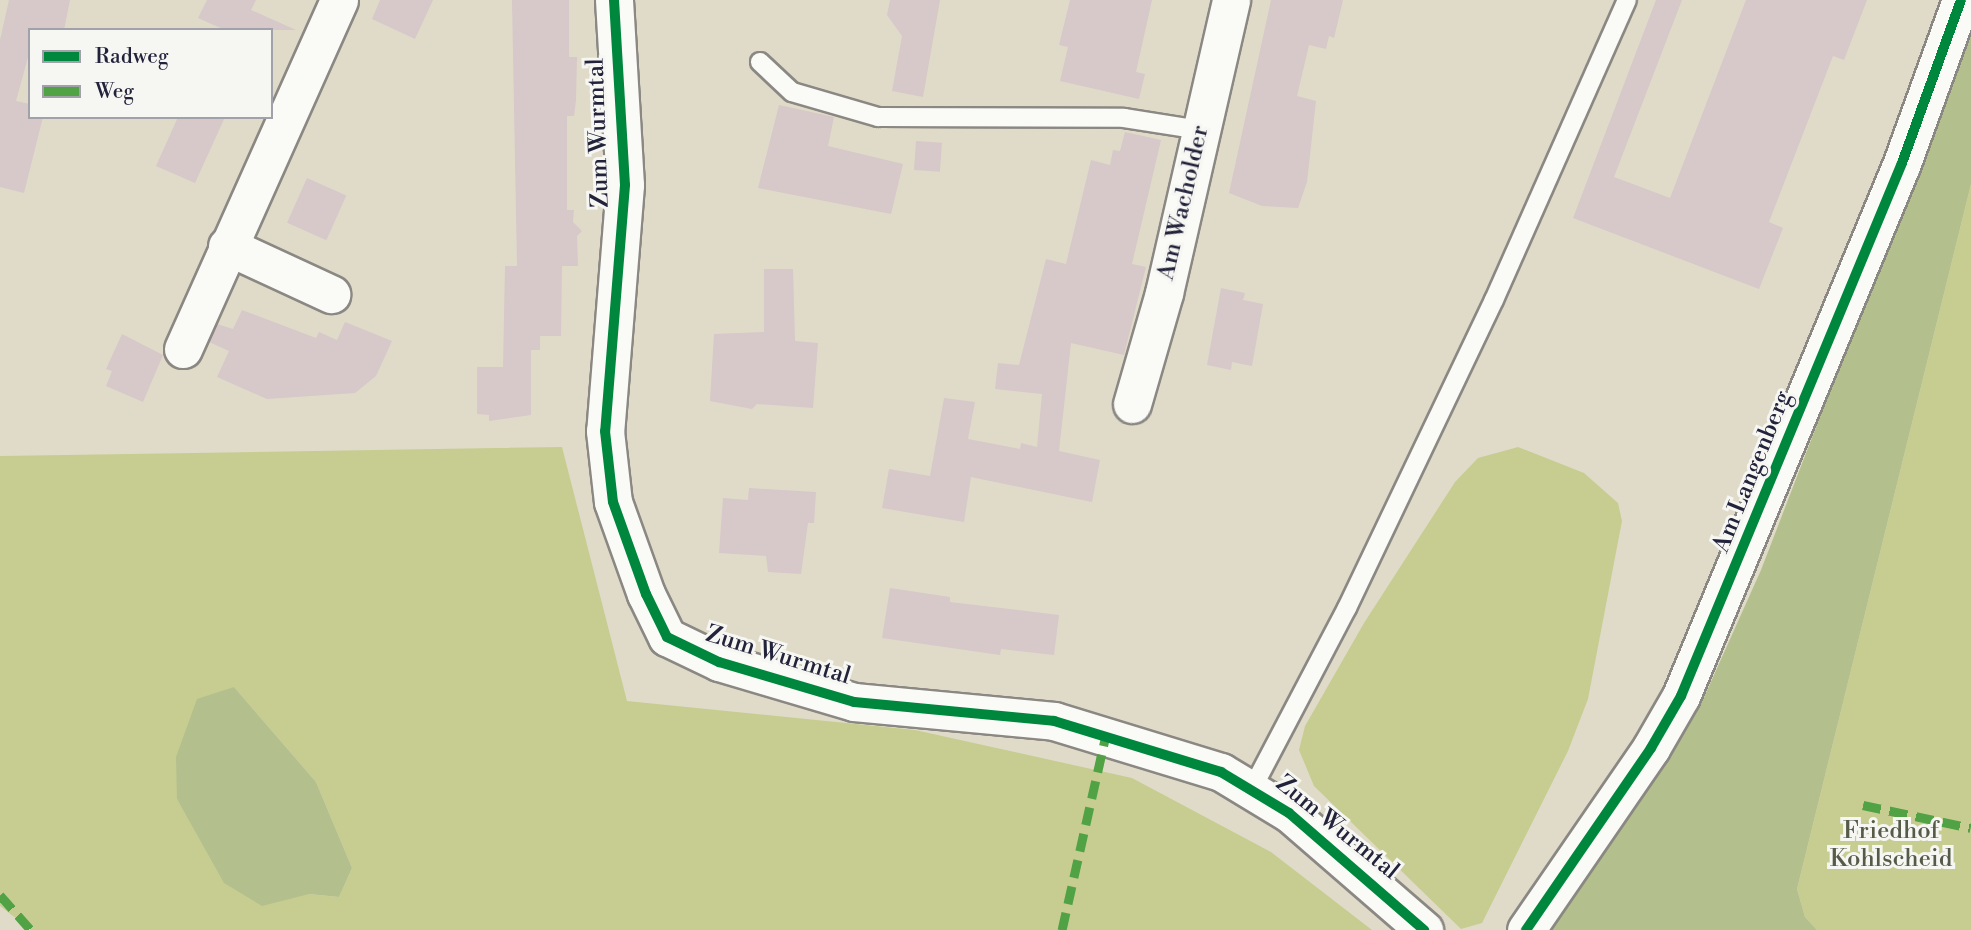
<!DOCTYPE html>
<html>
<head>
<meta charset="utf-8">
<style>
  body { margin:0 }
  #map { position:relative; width:1971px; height:930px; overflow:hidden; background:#e0dbc9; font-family:"Libre Bodoni",serif }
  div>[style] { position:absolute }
  .green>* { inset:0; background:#c7cd91 }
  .forest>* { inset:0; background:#b3bf8c }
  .building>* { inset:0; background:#d7c8c9; transform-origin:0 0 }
  .roads { filter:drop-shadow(2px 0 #8b8883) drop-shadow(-2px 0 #8b8883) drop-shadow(0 2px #8b8883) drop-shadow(0 -2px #8b8883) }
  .service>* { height:18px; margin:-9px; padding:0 9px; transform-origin:9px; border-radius:9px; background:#fafaf7 }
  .minor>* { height:37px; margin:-18.5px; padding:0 18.5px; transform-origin:18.5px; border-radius:18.5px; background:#fafaf7 }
  .quiet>* { height:9px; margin-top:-4.5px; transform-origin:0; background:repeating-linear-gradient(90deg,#50a245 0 18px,transparent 0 27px) }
  .cycleway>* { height:10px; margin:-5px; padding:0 5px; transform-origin:5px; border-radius:5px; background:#00873e }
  span { translate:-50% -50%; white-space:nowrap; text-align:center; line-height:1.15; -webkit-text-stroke:6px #f6f6f2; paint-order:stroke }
  .street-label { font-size:24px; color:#22223b }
  .park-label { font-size:24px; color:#555a49 }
  .legend { position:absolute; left:28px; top:28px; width:245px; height:91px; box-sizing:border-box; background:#f6f6f2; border:2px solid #a1a1a9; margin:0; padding:9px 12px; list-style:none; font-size:21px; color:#22223b }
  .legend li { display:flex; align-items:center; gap:14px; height:35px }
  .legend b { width:35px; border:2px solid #a1a1a9 }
</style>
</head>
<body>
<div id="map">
  <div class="green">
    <div style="clip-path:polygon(1971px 184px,1971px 930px,1817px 930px,1805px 917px,1797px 889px)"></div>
    <div style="clip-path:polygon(evenodd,562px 447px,627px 701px,915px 730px,1132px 778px,1271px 852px,1372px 930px,31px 930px,0 906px,0 456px,562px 447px,234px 687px,316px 782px,352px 868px,339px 897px,309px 894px,202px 840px,177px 799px,234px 687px)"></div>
    <div style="clip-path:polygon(1518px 447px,1584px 473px,1618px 503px,1622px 521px,1588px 699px,1568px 751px,1482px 923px,1461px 929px,1314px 786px,1299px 750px,1305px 726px,1364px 623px,1455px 482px,1478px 458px)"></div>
  </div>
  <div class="forest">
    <div style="clip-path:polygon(1971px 25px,1971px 184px,1797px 889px,1805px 917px,1817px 930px,1548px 930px,1701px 704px,1761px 570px)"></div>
    <div style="clip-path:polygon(234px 687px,316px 782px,352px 868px,339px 897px,309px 894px,262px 906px,224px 883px,177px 799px,176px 757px,197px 699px)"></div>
  </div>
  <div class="building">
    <div style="clip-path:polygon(9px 0,70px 0,64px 30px,30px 30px,30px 50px,16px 101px,30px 104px,30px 117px,43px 117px,24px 193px,0 187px,0 40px)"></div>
    <div style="clip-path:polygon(207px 0,256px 0,251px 10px,296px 30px,225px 30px,198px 18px)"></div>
    <div style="clip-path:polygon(380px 0,433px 0,415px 39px,372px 19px)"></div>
    <div style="clip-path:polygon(512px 0,569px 0,569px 57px,577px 57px,576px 100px,574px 116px,567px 116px,567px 210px,574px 210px,573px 222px,582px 231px,577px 236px,578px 266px,562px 266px,561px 336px,540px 336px,540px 350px,531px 350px,531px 415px,489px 421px,489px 415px,477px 414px,477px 367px,503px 367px,505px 266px,517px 266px)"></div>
    <div style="clip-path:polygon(890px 0,940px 0,923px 97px,892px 91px,902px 36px,887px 15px)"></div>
    <div style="clip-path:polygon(1070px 0,1152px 0,1136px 72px,1145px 74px,1139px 99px,1060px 81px,1068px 47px,1059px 45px)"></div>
    <div style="clip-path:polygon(1271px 0,1343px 0,1334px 38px,1329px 36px,1326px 49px,1309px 45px,1297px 96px,1316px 101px,1307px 182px,1298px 208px,1262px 206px,1229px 193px)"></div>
    <div style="clip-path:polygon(1656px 0,1682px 0,1614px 177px,1670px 198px,1746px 0,1867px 0,1844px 60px,1833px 56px,1769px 222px,1783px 228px,1759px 289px,1573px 218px)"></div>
    <div style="clip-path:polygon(779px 105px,834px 117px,828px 146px,903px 164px,891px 214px,758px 188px)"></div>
    <div style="clip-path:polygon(178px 117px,225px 117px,195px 183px,156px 166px)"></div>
    <div style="clip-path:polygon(1125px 132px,1161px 140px,1132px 264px,1146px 267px,1124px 355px,1071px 343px,1059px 451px,1100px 460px,1092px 502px,971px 477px,964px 522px,882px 508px,889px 469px,930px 476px,944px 398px,975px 402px,968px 439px,1020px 449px,1021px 443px,1037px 447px,1042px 394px,995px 389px,998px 363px,1019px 365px,1046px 259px,1066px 264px,1091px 160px,1110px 165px,1113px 150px,1120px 151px)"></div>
    <div style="left:916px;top:141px;width:26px;height:29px;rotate:4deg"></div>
    <div style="left:307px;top:178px;width:43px;height:49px;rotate:24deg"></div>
    <div style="clip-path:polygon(764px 269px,793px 269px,795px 341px,818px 343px,813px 408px,757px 404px,752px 409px,710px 401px,714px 334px,764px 332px)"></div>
    <div style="clip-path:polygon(1221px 288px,1245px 293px,1243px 300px,1263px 304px,1252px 366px,1232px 362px,1231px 370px,1207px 365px)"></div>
    <div style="clip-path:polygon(242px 310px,316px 338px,319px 332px,337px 340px,345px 322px,392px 341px,376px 376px,355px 393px,267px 399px,217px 377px,229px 351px,209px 342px,217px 324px,233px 329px)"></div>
    <div style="clip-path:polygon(122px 334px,163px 355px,143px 402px,106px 386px,112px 371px,106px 369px)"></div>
    <div style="clip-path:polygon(749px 488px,816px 492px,814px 523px,808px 523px,801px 574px,768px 572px,766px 556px,719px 553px,723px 498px,748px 500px)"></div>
    <div style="clip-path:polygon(890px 588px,950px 597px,950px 602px,1059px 615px,1054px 655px,1001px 649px,1000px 655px,882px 638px)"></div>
  </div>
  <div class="roads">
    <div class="service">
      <div style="left:760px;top:62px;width:44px;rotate:43.2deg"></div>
      <div style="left:792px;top:92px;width:90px;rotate:16.2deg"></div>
      <div style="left:878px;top:117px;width:246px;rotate:0.2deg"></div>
      <div style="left:1124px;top:118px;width:78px;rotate:8.9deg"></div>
      <div style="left:1253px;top:787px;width:202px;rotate:-62.3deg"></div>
      <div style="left:1347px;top:608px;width:341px;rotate:-64.5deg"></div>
      <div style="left:1494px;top:300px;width:328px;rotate:-66.1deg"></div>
    </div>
    <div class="minor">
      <div style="left:614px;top:0;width:185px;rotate:86.6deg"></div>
      <div style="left:625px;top:185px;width:247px;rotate:94.6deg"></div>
      <div style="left:605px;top:431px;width:71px;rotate:83.6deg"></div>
      <div style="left:613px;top:502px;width:98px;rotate:70.3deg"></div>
      <div style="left:646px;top:594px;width:48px;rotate:64deg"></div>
      <div style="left:667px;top:637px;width:58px;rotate:25.7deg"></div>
      <div style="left:719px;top:662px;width:141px;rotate:16.5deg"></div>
      <div style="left:854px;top:702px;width:201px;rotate:5.4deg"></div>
      <div style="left:1054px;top:721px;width:175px;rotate:17deg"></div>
      <div style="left:1221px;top:772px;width:79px;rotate:31.1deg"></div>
      <div style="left:1289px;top:813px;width:179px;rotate:40.9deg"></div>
      <div style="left:227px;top:246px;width:115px;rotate:24.8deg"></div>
      <div style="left:183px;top:349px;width:382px;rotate:-65.9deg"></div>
      <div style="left:1132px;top:404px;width:116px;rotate:-73.9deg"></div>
      <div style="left:1164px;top:293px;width:301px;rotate:-77.1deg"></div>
      <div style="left:1526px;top:930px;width:221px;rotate:-55.5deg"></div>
      <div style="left:1651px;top:748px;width:60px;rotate:-60deg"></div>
      <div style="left:1681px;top:696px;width:577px;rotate:-67.48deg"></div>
      <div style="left:1902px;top:163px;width:173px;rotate:-70.1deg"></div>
    </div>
  </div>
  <div class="quiet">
    <div style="left:1863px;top:805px;width:110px;rotate:12deg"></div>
    <div style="left:0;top:895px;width:47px;rotate:48.5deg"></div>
    <div style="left:1062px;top:930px;width:200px;rotate:-77.3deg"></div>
  </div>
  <div class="cycleway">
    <div style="left:614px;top:0;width:185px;rotate:86.6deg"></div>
    <div style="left:625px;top:185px;width:247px;rotate:94.6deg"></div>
    <div style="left:605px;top:431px;width:71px;rotate:83.6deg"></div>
    <div style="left:613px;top:502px;width:98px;rotate:70.3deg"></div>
    <div style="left:646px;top:594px;width:48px;rotate:64deg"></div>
    <div style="left:667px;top:637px;width:58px;rotate:25.7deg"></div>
    <div style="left:719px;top:662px;width:141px;rotate:16.5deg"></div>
    <div style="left:854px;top:702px;width:201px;rotate:5.4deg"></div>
    <div style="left:1054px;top:721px;width:175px;rotate:17deg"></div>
    <div style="left:1221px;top:772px;width:79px;rotate:31.1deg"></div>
    <div style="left:1289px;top:813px;width:179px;rotate:40.9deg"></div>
    <div style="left:1526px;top:930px;width:221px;rotate:-55.5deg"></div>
    <div style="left:1651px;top:748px;width:60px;rotate:-60deg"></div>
    <div style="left:1681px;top:696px;width:577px;rotate:-67.48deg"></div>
    <div style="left:1902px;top:163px;width:173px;rotate:-70.1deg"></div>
  </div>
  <div class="street-label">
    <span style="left:599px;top:133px;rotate:-92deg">Zum Wurmtal</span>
    <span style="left:1184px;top:203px;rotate:-77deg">Am Wacholder</span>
    <span style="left:1753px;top:472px;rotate:-68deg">Am Langenberg</span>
    <span style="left:778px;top:656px;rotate:17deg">Zum Wurmtal</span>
    <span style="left:1337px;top:828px;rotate:39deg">Zum Wurmtal</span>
  </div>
  <div class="park-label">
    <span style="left:1891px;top:846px">Friedhof<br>Kohlscheid</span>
  </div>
  <ul class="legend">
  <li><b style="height:9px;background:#00873e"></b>Radweg</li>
  <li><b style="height:9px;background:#50a245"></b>Weg</li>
  </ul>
</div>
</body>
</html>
